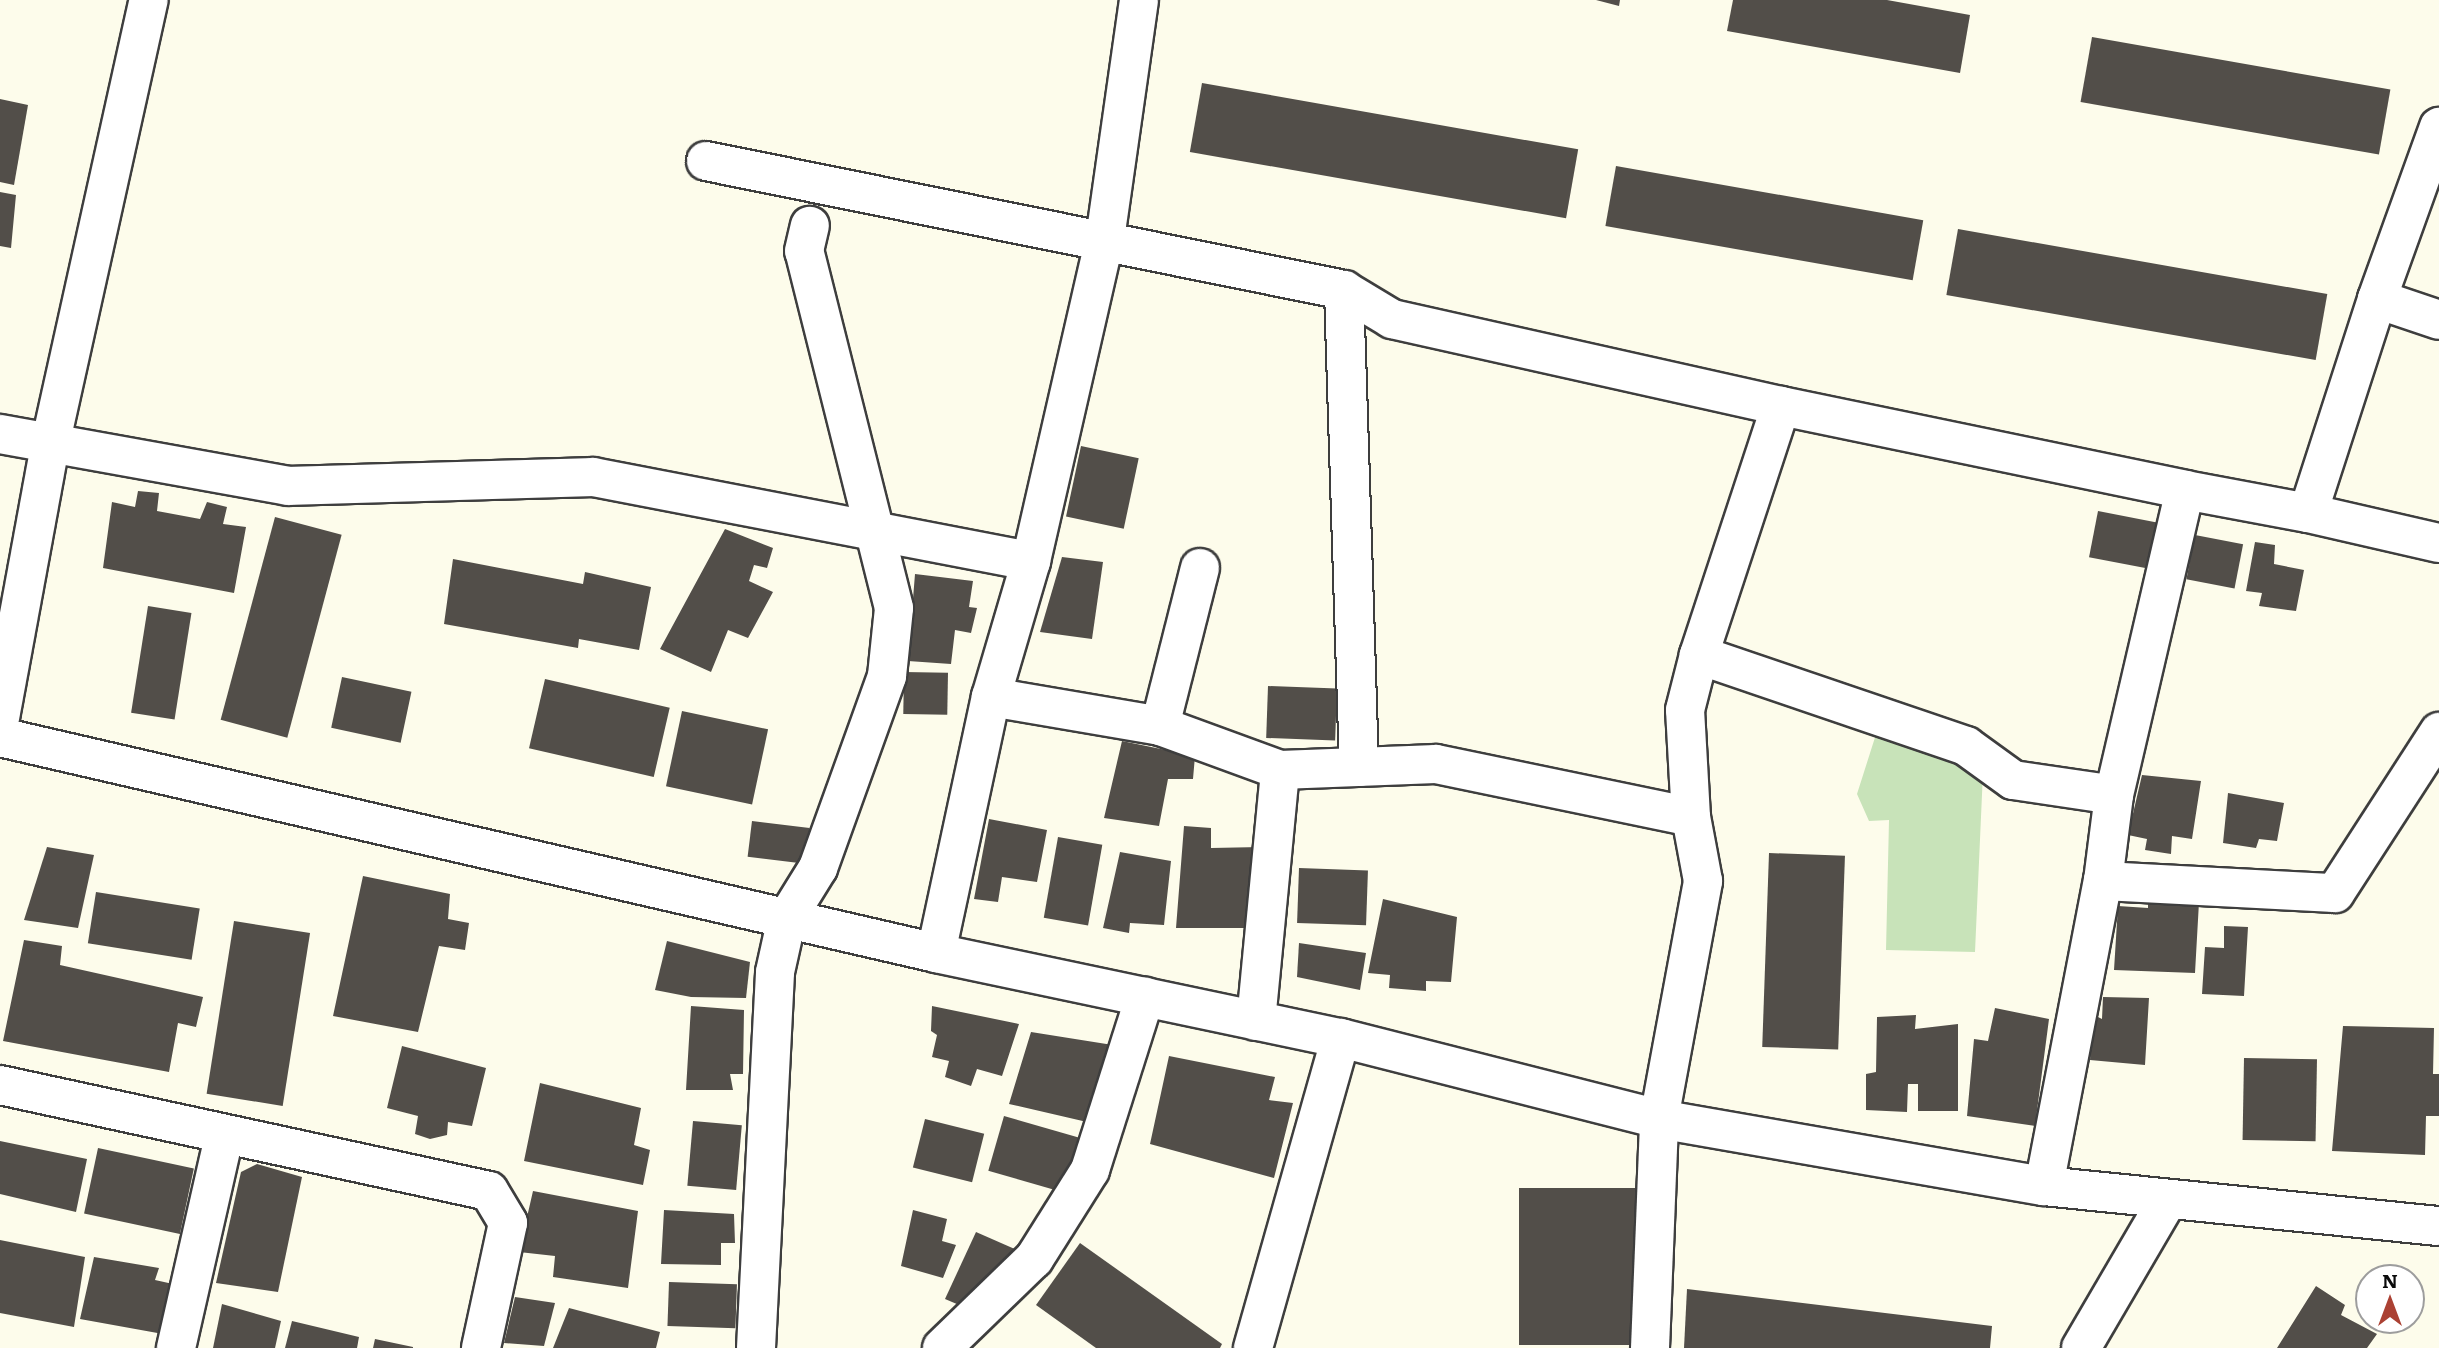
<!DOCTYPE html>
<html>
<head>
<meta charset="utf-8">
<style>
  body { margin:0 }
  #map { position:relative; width:2439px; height:1348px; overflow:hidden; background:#fdfceb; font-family:Literata,serif }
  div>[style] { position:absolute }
  .green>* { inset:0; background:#c8e3b9 }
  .building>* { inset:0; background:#524e49; transform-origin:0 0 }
  .roads { filter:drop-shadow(2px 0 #3e3e3e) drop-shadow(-2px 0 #3e3e3e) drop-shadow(0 2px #3e3e3e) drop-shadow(0 -2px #3e3e3e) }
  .minor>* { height:38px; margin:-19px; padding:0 19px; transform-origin:19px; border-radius:19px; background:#fff }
  .tertiary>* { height:38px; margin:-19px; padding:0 19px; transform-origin:19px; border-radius:19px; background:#fff }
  span { translate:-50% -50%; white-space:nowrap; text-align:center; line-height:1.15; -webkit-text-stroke:7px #fff; paint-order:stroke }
  .north { position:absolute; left:2355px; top:1264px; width:70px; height:70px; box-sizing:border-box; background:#fff; border:2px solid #9d9d9d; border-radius:50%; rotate:0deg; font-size:19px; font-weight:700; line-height:28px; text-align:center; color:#0b0b0b }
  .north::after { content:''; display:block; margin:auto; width:24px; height:32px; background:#ab4133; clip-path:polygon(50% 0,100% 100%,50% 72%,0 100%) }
</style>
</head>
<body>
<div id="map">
  <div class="green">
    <div style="clip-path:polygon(1878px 728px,1983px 772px,1975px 952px,1886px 950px,1889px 820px,1869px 821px,1857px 794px)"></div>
  </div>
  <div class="building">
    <div style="clip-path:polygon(1596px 0,1620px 0,1619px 6px)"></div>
    <div style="clip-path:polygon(1733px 0,1887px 0,1970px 15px,1960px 73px,1727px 31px)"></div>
    <div style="left:2092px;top:37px;width:303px;height:66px;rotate:10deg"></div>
    <div style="left:1202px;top:83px;width:382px;height:70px;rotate:10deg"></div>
    <div style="clip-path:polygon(0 99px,28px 105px,14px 185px,0 182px)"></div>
    <div style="left:1616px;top:166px;width:312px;height:61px;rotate:10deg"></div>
    <div style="clip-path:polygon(0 192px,16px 195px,11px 248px,0 246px)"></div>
    <div style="left:1958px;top:229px;width:375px;height:67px;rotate:10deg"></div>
    <div style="left:1081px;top:446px;width:59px;height:72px;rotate:12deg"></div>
    <div style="clip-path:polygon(138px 491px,159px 493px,157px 511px,200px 519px,207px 502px,227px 507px,223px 524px,246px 527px,234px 593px,103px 568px,112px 502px,135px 507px)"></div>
    <div style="left:2098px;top:511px;width:60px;height:47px;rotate:11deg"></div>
    <div style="left:275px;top:517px;width:69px;height:210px;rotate:15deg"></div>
    <div style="clip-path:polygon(725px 529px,773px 548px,767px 568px,754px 565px,749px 581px,773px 592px,748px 638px,728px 630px,711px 672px,660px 649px)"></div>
    <div style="left:2195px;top:535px;width:49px;height:45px;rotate:11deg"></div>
    <div style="clip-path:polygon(2255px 542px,2275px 545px,2274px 564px,2304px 570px,2296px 611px,2259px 606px,2262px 593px,2246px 591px)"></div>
    <div style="clip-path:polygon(1062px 557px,1103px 562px,1092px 639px,1040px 632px)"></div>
    <div style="clip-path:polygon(453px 559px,583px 584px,585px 572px,651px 587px,639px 650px,579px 639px,578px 648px,444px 624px)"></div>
    <div style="clip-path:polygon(915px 574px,973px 581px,969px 607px,977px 608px,971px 633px,955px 630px,951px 664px,908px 661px)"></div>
    <div style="left:148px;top:606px;width:44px;height:108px;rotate:9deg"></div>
    <div style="left:904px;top:672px;width:44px;height:42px;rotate:1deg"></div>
    <div style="left:342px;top:677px;width:71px;height:52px;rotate:12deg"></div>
    <div style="left:545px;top:679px;width:128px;height:71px;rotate:13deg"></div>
    <div style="left:1268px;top:686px;width:69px;height:52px;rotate:2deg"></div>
    <div style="left:682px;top:711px;width:88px;height:77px;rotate:12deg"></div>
    <div style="clip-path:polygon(1122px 741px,1195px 756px,1193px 779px,1168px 779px,1159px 826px,1104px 818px)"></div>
    <div style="clip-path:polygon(2142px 775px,2201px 781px,2192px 839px,2172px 836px,2171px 854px,2145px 850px,2147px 839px,2128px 835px)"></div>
    <div style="clip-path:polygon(2228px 793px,2284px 803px,2277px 841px,2259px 839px,2256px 848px,2223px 843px)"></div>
    <div style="clip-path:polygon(989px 819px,1047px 830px,1037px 882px,1002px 877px,998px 902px,974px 899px)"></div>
    <div style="left:752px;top:821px;width:58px;height:36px;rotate:7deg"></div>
    <div style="clip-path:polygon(1184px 826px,1211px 828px,1211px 848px,1261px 847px,1256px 928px,1176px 928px)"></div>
    <div style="left:1058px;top:837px;width:45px;height:82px;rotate:10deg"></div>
    <div style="clip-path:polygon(47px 847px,94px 855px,78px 928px,24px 920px)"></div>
    <div style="clip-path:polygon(1120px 852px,1171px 861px,1164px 925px,1130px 923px,1129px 933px,1103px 928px)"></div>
    <div style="left:1769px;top:853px;width:76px;height:194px;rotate:2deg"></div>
    <div style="left:1299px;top:868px;width:69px;height:55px;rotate:2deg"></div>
    <div style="clip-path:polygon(363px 876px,450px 894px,448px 919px,469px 923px,465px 950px,439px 946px,418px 1032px,333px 1016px)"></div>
    <div style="left:96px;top:892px;width:105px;height:52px;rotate:9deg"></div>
    <div style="clip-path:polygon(1383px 899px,1457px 917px,1451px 982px,1426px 981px,1426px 991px,1389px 988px,1390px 975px,1368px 973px)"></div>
    <div style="clip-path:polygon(2148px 899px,2199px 902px,2195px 973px,2114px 970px,2118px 906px,2148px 908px)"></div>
    <div style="left:234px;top:921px;width:77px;height:175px;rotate:9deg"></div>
    <div style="clip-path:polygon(2224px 926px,2248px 927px,2244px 996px,2202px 994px,2205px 947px,2224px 948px)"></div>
    <div style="clip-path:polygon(24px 940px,62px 946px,60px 965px,203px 997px,196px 1027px,178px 1023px,169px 1072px,3px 1041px)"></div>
    <div style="clip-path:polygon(667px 941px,750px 962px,746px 998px,691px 997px,655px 990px)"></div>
    <div style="clip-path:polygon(1299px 943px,1366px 953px,1360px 990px,1297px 977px)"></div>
    <div style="clip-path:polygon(2103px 997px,2149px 998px,2145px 1065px,2090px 1060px,2094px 1015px,2102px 1019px)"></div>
    <div style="clip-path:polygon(691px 1006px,744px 1010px,743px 1074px,730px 1074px,733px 1090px,686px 1090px)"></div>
    <div style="clip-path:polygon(932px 1006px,1019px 1024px,1002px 1076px,977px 1069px,971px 1086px,945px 1077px,949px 1061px,932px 1057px,937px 1035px,931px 1031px)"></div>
    <div style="clip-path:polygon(1995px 1008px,2049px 1019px,2035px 1126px,1967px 1116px,1974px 1039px,1988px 1041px)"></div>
    <div style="clip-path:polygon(1916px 1015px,1915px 1029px,1958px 1024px,1958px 1111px,1918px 1111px,1918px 1084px,1908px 1084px,1907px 1112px,1866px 1110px,1866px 1074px,1876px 1072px,1877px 1017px)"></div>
    <div style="clip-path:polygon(2343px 1026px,2434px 1028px,2433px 1074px,2439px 1074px,2439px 1116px,2426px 1116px,2425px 1155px,2332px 1151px)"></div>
    <div style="clip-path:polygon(1031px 1032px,1119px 1046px,1104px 1097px,1092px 1094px,1087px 1122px,1009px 1104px)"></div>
    <div style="clip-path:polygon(402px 1046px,486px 1068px,472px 1126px,448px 1122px,447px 1135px,430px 1139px,415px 1134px,418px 1116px,387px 1108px)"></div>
    <div style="clip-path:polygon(1169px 1056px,1275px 1077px,1269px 1100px,1293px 1103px,1274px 1178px,1150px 1144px)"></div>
    <div style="left:2244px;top:1058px;width:73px;height:82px;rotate:1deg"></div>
    <div style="clip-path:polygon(540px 1083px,641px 1108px,634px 1145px,650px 1150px,643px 1185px,524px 1161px)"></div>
    <div style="left:1004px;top:1116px;width:83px;height:57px;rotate:16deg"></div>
    <div style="left:925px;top:1119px;width:61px;height:50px;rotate:14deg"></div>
    <div style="left:693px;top:1121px;width:49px;height:65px;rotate:5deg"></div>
    <div style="clip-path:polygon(0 1141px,87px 1159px,76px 1212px,0 1194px)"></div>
    <div style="left:98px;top:1148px;width:98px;height:67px;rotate:12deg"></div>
    <div style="clip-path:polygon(257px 1164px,302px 1177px,278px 1292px,216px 1283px,241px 1172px)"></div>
    <div style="left:1519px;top:1188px;width:126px;height:157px"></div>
    <div style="clip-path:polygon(533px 1191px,638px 1211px,628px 1288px,553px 1277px,555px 1256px,519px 1252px)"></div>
    <div style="clip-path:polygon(664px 1210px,734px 1214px,735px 1243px,721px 1243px,721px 1265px,661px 1264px)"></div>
    <div style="clip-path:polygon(913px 1210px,947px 1219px,942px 1241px,956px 1245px,943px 1278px,901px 1266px)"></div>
    <div style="clip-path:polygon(976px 1232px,1017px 1250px,971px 1310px,945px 1299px)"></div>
    <div style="clip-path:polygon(0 1240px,85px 1257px,74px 1327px,0 1313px)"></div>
    <div style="clip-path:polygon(1080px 1243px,1222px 1344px,1220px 1348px,1096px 1348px,1036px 1305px)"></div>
    <div style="clip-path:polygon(94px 1257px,159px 1268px,155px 1280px,173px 1284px,163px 1334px,80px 1319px)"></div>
    <div style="left:669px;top:1282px;width:68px;height:44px;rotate:2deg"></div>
    <div style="clip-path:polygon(2316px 1286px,2345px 1305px,2341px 1315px,2377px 1334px,2367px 1348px,2277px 1348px)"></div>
    <div style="clip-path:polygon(1687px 1289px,1992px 1326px,1990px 1348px,1684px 1348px)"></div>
    <div style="clip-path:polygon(515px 1297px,555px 1303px,544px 1346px,504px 1343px)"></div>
    <div style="clip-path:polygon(222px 1304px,281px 1321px,275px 1348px,213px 1348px)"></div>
    <div style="clip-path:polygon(569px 1308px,660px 1332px,656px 1348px,553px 1348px)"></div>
    <div style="clip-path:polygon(292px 1321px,359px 1337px,357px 1348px,285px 1348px)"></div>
    <div style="clip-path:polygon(375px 1339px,413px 1347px,413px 1348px,373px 1348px)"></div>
  </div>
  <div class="roads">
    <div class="minor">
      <div style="left:706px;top:161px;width:651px;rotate:11.43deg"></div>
      <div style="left:1344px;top:290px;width:56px;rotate:31.1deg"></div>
      <div style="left:1392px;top:319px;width:399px;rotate:12.6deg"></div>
      <div style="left:1781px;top:406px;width:413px;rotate:11.7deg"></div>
      <div style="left:2185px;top:490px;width:125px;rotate:10.6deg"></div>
      <div style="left:2308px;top:513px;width:134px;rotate:12.9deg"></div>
      <div style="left:1344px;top:290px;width:477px;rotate:88.2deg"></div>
      <div style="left:2377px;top:299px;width:65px;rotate:18.7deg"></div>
      <div style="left:0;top:434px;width:293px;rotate:10.2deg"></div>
      <div style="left:288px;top:486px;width:305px;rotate:-1.7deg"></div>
      <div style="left:593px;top:477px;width:446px;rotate:10.9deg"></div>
      <div style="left:2308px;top:513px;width:225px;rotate:-72.1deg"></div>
      <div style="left:2377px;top:299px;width:183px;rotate:-70.2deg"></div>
      <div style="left:1699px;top:655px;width:282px;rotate:18.8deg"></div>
      <div style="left:1966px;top:746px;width:58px;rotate:35.9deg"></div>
      <div style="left:2013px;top:780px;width:102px;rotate:8.4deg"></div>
      <div style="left:991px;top:697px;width:171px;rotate:9.7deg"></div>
      <div style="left:1160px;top:726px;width:128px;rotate:20.1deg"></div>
      <div style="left:1280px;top:770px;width:156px;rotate:-2.2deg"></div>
      <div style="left:1436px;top:764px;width:260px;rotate:11.7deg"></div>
      <div style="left:1160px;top:726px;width:163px;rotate:-75.8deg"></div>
      <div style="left:2103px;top:881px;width:232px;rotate:3deg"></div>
      <div style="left:2335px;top:893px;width:192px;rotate:-57.1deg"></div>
      <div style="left:936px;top:953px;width:262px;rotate:-77.9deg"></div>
      <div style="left:991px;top:697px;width:142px;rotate:-73.6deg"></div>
      <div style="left:1031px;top:561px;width:330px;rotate:-77.1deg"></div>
      <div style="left:1105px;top:239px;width:241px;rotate:-81.9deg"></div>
      <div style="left:1256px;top:1021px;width:252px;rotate:-84.5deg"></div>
      <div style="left:0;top:1085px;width:500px;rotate:12.23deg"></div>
      <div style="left:489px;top:1191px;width:37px;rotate:59deg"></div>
      <div style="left:508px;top:1223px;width:128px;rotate:102.2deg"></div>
      <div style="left:2044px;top:1186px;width:311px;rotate:-79.1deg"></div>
      <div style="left:2103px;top:881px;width:87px;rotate:-82.7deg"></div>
      <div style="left:2114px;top:795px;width:313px;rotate:-76.9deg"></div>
      <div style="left:176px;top:1348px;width:217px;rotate:-77.2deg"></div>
      <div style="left:756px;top:1348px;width:376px;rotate:-87.1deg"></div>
      <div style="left:775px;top:972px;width:55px;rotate:-77.5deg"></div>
      <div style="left:787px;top:918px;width:59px;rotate:-58.2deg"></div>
      <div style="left:818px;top:868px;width:204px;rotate:-70.2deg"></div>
      <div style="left:887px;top:676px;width:68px;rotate:-84.1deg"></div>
      <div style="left:894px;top:608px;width:368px;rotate:-104.1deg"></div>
      <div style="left:804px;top:251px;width:26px;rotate:-77deg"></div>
      <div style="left:942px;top:1348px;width:128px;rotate:-44.1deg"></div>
      <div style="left:1034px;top:1259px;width:105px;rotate:-57.8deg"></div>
      <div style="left:1090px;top:1170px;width:182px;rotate:-72.4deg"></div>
      <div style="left:1650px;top:1348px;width:229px;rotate:-87.7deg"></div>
      <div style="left:1659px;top:1119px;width:242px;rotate:-79.5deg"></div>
      <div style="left:1703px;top:881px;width:65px;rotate:-100.6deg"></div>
      <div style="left:1691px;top:817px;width:107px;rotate:-93.2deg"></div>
      <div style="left:1685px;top:710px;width:57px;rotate:-75.7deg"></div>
      <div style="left:1699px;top:655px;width:262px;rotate:-71.8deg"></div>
      <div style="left:2081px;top:1348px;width:170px;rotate:-59.7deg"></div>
    </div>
    <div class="tertiary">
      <div style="left:0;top:718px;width:278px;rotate:-79.6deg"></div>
      <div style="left:50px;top:445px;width:456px;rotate:-77.5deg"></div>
      <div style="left:0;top:737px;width:961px;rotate:12.99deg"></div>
      <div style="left:936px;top:953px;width:414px;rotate:11.9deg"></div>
      <div style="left:1341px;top:1038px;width:328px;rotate:14.3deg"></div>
      <div style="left:1659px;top:1119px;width:391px;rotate:9.9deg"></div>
      <div style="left:2044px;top:1186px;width:397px;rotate:5.8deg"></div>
      <div style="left:1253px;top:1348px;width:322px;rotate:-74.2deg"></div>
    </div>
  </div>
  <div class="north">N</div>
</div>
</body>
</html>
